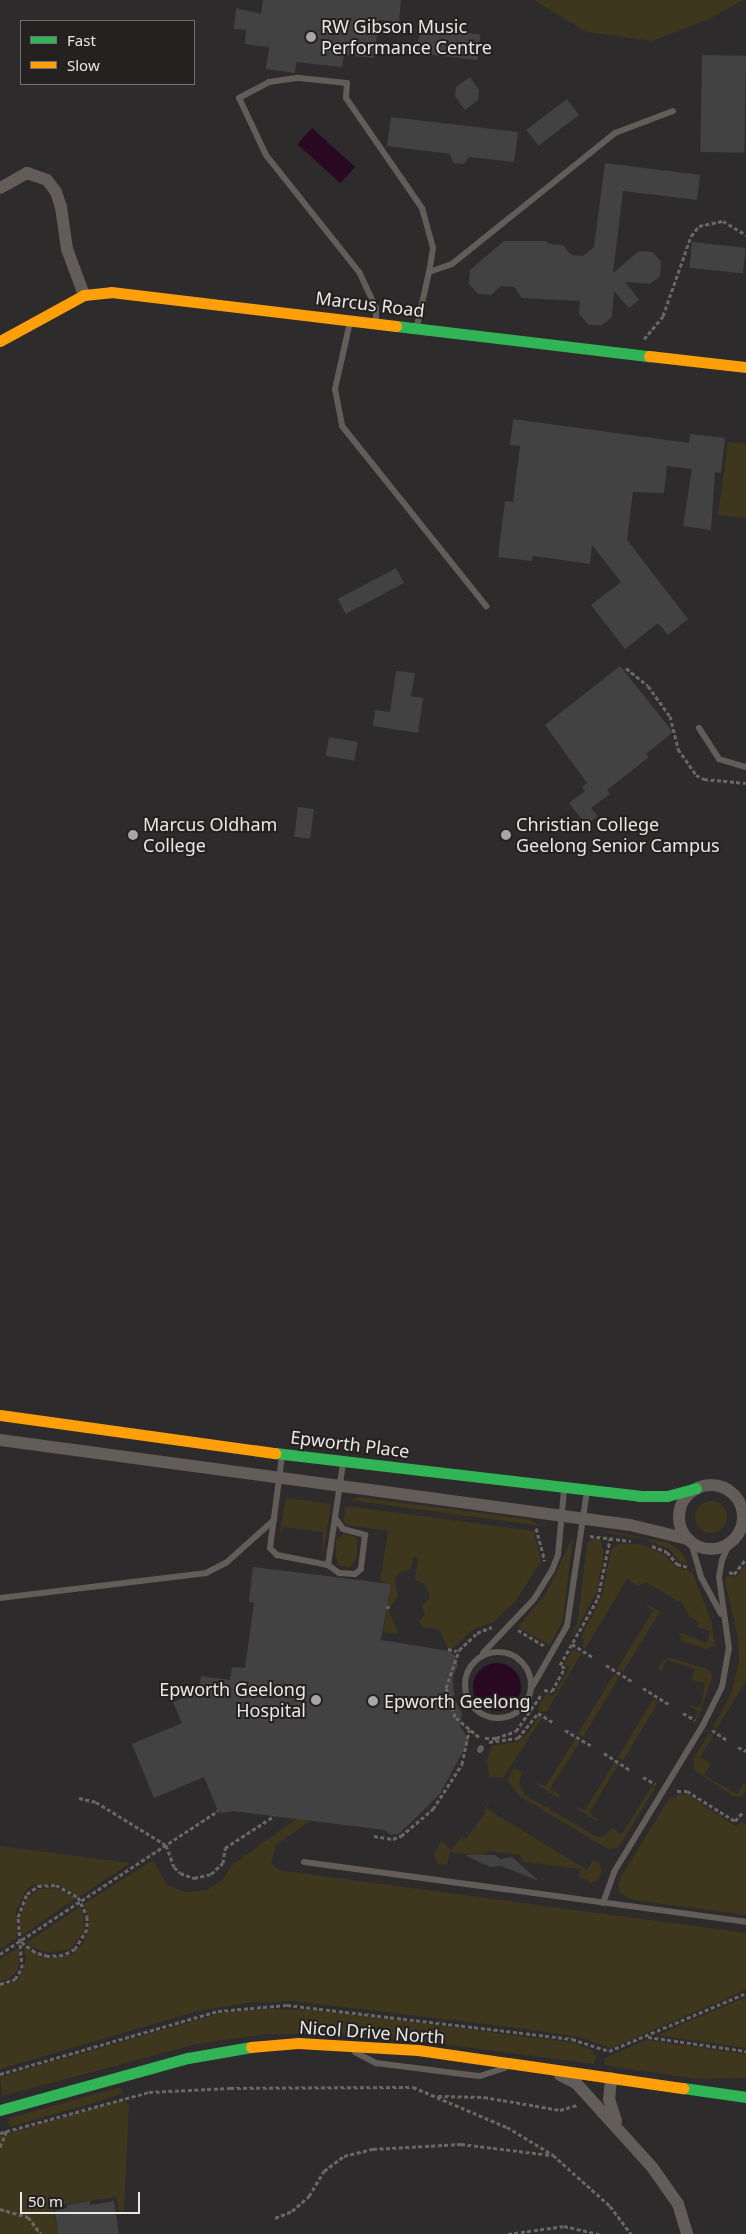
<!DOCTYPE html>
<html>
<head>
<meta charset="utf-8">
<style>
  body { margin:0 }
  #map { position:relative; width:746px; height:2234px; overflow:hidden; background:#2d2b2b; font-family:"Noto Sans",sans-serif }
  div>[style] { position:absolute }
  .green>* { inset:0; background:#3e371e; transform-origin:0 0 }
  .round { border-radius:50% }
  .water>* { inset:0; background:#290922; transform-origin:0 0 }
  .building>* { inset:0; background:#434242; transform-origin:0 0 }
  .path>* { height:3px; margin-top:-1.5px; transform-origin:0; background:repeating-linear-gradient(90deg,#696663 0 4px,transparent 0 6.5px) }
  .lane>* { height:6px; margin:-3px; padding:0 3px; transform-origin:3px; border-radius:3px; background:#625d58 }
  .lane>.ring { margin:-3px; padding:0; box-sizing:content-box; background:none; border:6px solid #625d58; border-radius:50% }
  .street>* { height:12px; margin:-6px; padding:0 6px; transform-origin:6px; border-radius:6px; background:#625d58 }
  .street>.ring { margin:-6px; padding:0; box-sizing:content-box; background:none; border:12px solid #625d58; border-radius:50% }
  .fast>* { height:11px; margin:-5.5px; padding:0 5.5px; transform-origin:5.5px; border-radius:5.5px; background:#30b455 }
  .slow>* { height:11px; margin:-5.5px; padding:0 5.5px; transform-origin:5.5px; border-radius:5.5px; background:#ff9f0a }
  .dots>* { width:14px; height:14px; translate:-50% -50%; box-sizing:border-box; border:2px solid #242120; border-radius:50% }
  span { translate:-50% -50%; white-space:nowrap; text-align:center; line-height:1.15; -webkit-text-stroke:4px #242120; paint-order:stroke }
  .poi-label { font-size:18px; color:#eae8e7 }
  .left { translate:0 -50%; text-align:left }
  .right { translate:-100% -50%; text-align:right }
  .street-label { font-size:18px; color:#eae8e7 }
  .legend { position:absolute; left:20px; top:20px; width:175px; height:65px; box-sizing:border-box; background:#242120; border:1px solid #737170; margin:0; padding:6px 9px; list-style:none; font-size:15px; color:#eae8e7 }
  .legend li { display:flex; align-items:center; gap:10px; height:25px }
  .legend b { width:25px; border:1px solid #737170 }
  .scale { position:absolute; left:20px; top:2192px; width:120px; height:22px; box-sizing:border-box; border:2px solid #eae8e7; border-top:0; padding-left:6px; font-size:15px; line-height:18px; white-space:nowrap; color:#eae8e7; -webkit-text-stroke:4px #242120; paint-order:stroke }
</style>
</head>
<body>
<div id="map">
  <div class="green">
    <div style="clip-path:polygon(534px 0,743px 0,709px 19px,652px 41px,586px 32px)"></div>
    <div style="clip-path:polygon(728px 442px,746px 444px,746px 518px,718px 515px)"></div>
    <div style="clip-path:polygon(360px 1497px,528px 1519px,541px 1526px,350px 1500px)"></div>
    <div style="clip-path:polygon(286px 1498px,331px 1504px,322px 1560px,323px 1532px,283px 1527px,279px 1540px)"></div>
    <div class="round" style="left:695px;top:1501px;width:32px;height:32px"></div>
    <div style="clip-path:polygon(346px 1506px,534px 1531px,541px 1561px,515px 1602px,493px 1622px,472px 1630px,453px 1648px,448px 1648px,439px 1630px,421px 1626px,419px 1622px,425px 1614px,422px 1606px,429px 1599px,429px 1593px,423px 1583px,415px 1580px,418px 1558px,413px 1557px,411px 1569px,400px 1572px,395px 1579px,398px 1597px,388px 1610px,399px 1634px,383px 1632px,391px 1584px,380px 1581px,388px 1531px,347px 1525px,343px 1521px)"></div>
    <div style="clip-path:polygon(610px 1531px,669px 1543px,682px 1553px,688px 1564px,679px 1562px,669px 1549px,645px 1539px,599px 1532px)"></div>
    <div style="clip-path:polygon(344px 1534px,354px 1536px,358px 1541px,356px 1559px,350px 1568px,339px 1565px,336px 1556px,336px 1540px)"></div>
    <div style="clip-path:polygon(573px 1536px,563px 1620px,550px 1645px,518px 1627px,546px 1594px)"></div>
    <div style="clip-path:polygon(600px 1539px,604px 1553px,597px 1591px,570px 1641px,578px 1619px,587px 1544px,590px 1540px)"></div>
    <div style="clip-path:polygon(620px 1543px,643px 1545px,665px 1555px,676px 1567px,692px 1572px,711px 1620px,715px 1646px,705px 1649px,681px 1641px,679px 1632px,707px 1643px,710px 1631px,697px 1627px,699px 1622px,689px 1616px,683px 1604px,646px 1582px,638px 1586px,627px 1579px,585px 1649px,582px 1647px,584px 1643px,582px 1635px,602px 1596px,611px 1550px)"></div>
    <div style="clip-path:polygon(746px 1564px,746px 1681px,716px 1729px,713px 1727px,731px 1694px,739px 1662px,738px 1638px,725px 1581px,726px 1576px,736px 1577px)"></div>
    <div style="clip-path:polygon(644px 1602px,670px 1618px,659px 1613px,623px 1672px,617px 1669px,653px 1611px)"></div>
    <div style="clip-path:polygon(573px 1649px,581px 1654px,547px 1711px,542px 1712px,537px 1709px,547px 1693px,553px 1696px,570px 1667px,564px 1664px)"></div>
    <div style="clip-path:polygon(671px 1658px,707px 1669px,713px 1675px,698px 1718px,695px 1717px,698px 1711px,689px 1706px,701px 1707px,705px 1683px,692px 1680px,695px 1669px,666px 1660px,662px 1671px,658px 1670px,663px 1660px)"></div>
    <div style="left:614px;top:1674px;width:6px;height:70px;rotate:31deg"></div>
    <div style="left:653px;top:1699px;width:6px;height:68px;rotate:31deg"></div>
    <div style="clip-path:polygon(539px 1716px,542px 1718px,503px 1778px,489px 1777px,487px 1761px,492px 1746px,517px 1742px,527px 1734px)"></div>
    <div style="clip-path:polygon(709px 1733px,713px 1736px,700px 1757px,711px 1763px,704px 1775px,737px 1794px,744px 1783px,746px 1790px,742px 1796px,735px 1797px,694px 1770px,694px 1758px)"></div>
    <div style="clip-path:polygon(575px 1739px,580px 1742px,550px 1789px,559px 1794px,558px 1798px,533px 1782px,546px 1786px)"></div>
    <div style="clip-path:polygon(614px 1763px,618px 1765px,589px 1813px,598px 1820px,596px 1821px,572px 1805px,585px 1810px)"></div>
    <div style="clip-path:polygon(514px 1767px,522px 1772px,519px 1784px,525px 1795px,597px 1837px,605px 1836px,612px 1828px,622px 1834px,652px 1786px,655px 1788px,622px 1842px,617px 1848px,608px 1849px,519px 1796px,507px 1780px)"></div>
    <div style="clip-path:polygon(679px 1793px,687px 1794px,735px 1826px,741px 1822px,746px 1824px,746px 1915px,633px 1900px,620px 1893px,618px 1885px,621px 1877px,670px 1797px,674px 1799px)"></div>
    <div style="clip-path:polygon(492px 1796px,486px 1808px,587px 1870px,593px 1860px,599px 1863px,602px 1871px,598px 1880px,588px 1884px,589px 1880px,579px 1878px,580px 1869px,525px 1862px,519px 1855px,488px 1851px,482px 1856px,450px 1852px,447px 1865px,438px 1864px,434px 1855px,441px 1841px,451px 1850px,462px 1836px,466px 1839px,485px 1813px,485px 1807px)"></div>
    <div style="clip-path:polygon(296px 1819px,310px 1821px,276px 1845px,271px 1863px,278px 1870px,746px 1933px,746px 1990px,611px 2048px,578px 2037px,526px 2029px,293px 2001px,247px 2003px,198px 2011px,0 2069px,0 1986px,17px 1981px,23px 1971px,26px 1957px,23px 1945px,47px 1959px,72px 1955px,82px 1945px,88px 1932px,89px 1919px,84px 1904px,153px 1860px,167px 1885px,185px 1892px,208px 1890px,224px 1878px,231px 1866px)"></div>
    <div style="clip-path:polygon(0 1846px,130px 1863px,79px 1897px,58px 1884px,33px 1885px,26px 1890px,16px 1911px,17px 1938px,0 1949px)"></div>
    <div style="clip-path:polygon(55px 1888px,76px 1898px,21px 1936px,19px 1922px,26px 1900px,38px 1889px)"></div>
    <div style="clip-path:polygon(81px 1906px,85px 1928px,71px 1949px,45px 1953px,26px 1943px)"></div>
    <div style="clip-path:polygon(20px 1947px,18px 1970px,10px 1978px,0 1981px,0 1959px)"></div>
    <div style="clip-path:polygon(746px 1997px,746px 2048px,657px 2035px)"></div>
    <div style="clip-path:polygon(268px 2009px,317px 2010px,575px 2043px,592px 2050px,596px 2057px,594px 2064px,365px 2034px,266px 2034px,197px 2044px,2px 2096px,0 2077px,222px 2013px)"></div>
    <div style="clip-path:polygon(646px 2040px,746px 2054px,746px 2078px,696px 2079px,604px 2065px,605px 2058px)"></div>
    <div style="clip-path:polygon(120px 2087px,123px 2093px,100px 2101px,10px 2127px,8px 2122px,9px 2118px)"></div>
    <div style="clip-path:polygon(123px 2100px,129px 2104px,124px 2211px,119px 2212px,116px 2197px,52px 2206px,58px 2234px,0 2234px,0 2136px)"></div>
  </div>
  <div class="water">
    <div style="left:312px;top:128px;width:58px;height:22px;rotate:42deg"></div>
    <div class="round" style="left:473px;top:1663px;width:48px;height:48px"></div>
  </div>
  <div class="building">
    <div style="clip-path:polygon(263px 0,401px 0,399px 22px,379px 20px,374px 58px,344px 55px,342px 67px,296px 62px,295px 73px,266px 69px,269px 47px,245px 44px,246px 30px,234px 29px,236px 8px,261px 14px)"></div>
    <div style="left:420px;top:27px;width:61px;height:26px;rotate:7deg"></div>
    <div style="left:702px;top:55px;width:44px;height:97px;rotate:1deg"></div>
    <div style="clip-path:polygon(470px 77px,479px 90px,478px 100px,465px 110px,455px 96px,456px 87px)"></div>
    <div style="left:567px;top:99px;width:20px;height:51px;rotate:53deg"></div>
    <div style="clip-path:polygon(391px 117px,518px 132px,514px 162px,469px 157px,464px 164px,453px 163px,450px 154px,387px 146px)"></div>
    <div style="clip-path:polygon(605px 163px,700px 175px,697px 200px,623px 191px,613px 273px,639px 251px,653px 252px,661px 262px,660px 276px,650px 284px,625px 282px,639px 300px,629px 308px,614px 291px,612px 317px,602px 325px,589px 325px,579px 314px,580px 301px,522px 298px,514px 287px,501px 286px,491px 295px,478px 294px,469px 284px,470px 270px,504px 241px,546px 241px,549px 244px,563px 245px,571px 255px,583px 256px,594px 247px)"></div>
    <div style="left:692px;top:242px;width:54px;height:26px;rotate:6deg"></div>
    <div style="clip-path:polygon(513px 419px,689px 443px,690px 434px,725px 438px,721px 473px,715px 472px,711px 530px,683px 526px,692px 469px,667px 466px,664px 493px,633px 492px,627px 540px,688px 619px,668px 635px,658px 623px,625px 649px,591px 605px,621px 582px,592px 545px,590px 564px,533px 556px,532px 561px,498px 557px,505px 501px,513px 502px,520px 446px,510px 445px)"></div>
    <div style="left:396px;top:568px;width:17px;height:66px;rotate:62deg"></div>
    <div style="clip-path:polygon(620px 666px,673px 732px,646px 754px,649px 757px,607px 790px,610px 794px,591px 808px,598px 816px,586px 825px,569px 803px,585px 791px,582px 787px,587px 783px,545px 725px)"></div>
    <div style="clip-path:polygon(396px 671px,415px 673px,411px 696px,423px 698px,418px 733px,373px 726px,375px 710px,390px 712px)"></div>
    <div style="left:329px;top:737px;width:29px;height:19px;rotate:10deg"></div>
    <div style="left:298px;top:807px;width:16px;height:30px;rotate:7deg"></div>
    <div style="clip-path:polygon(253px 1567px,391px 1584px,381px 1640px,449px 1651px,455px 1656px,458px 1665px,453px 1676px,454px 1698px,462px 1714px,460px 1726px,469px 1740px,440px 1794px,399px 1834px,391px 1835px,384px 1830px,233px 1811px,223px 1813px,218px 1811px,204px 1777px,154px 1798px,132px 1744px,182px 1723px,173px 1702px,199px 1692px,201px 1676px,230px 1680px,232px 1667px,245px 1668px,254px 1603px,249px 1602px)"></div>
    <div style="clip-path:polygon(465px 1855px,495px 1855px,500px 1859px,512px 1857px,539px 1881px,501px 1866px,490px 1867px)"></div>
    <div style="clip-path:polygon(90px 2201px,90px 2205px,114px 2201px,119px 2234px,58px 2234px,55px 2211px,67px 2208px,67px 2205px)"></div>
  </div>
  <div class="path">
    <div style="left:644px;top:339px;width:30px;rotate:-50deg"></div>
    <div style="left:663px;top:316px;width:85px;rotate:-70.7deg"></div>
    <div style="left:691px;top:236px;width:13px;rotate:-51deg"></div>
    <div style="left:699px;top:226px;width:25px;rotate:-12deg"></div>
    <div style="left:723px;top:221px;width:27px;rotate:31deg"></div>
    <div style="left:626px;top:668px;width:28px;rotate:39deg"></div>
    <div style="left:648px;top:686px;width:37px;rotate:54deg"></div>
    <div style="left:670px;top:716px;width:34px;rotate:76deg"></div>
    <div style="left:678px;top:749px;width:32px;rotate:55deg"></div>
    <div style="left:696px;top:775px;width:9px;rotate:27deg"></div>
    <div style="left:704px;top:779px;width:42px;rotate:5.4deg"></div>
    <div style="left:536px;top:1528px;width:34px;rotate:75deg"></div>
    <div style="left:590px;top:1536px;width:41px;rotate:7deg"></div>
    <div style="left:652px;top:1546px;width:16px;rotate:22deg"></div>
    <div style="left:667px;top:1552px;width:16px;rotate:50deg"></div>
    <div style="left:677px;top:1564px;width:11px;rotate:15deg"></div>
    <div style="left:729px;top:1572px;width:5px;rotate:22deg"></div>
    <div style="left:734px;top:1574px;width:19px;rotate:-51deg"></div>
    <div style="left:387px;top:1606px;width:3px;rotate:45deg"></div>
    <div style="left:518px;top:1630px;width:31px;rotate:31deg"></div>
    <div style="left:572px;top:1644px;width:26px;rotate:32deg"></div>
    <div style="left:448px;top:1649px;width:9px;rotate:13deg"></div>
    <div style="left:606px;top:1665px;width:31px;rotate:32deg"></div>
    <div style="left:643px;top:1688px;width:32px;rotate:32deg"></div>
    <div style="left:544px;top:1690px;width:8px;rotate:7deg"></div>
    <div style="left:552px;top:1691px;width:26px;rotate:-61deg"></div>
    <div style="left:565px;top:1668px;width:6px;rotate:-149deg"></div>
    <div style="left:560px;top:1665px;width:77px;rotate:-60.4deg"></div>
    <div style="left:598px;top:1598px;width:60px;rotate:-78.5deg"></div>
    <div style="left:683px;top:1713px;width:14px;rotate:30deg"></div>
    <div style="left:565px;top:1730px;width:31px;rotate:31deg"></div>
    <div style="left:712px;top:1730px;width:18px;rotate:34deg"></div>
    <div style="left:479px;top:1737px;width:31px;rotate:-140deg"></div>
    <div style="left:455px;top:1717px;width:30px;rotate:-107deg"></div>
    <div style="left:446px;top:1688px;width:40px;rotate:-71.1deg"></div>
    <div style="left:459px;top:1650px;width:25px;rotate:-43deg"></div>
    <div style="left:477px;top:1633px;width:16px;rotate:-22deg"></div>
    <div style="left:485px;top:1738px;width:11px"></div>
    <div style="left:496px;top:1738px;width:21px;rotate:-19deg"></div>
    <div style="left:516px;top:1731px;width:44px;rotate:-55.2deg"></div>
    <div style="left:489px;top:1742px;width:29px;rotate:-8deg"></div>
    <div style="left:518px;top:1738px;width:32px;rotate:-51deg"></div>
    <div style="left:538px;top:1713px;width:19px;rotate:32deg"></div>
    <div style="left:738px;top:1747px;width:9px;rotate:27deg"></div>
    <div style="left:604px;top:1753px;width:31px;rotate:33deg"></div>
    <div style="left:643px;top:1777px;width:14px;rotate:30deg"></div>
    <div style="left:677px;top:1791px;width:10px"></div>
    <div style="left:687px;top:1791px;width:57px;rotate:32deg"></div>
    <div style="left:735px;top:1821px;width:12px;rotate:-48deg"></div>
    <div style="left:79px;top:1798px;width:17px;rotate:13deg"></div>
    <div style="left:96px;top:1802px;width:82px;rotate:31.6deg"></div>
    <div style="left:166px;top:1845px;width:23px;rotate:70deg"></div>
    <div style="left:174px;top:1867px;width:8px;rotate:45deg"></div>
    <div style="left:180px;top:1873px;width:15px;rotate:20deg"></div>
    <div style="left:194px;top:1878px;width:17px;rotate:-13deg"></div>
    <div style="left:211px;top:1874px;width:16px;rotate:-43deg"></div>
    <div style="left:223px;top:1863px;width:15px;rotate:-82deg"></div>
    <div style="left:225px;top:1848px;width:59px;rotate:-33.1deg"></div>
    <div style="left:374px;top:1836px;width:19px;rotate:9deg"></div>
    <div style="left:393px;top:1839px;width:9px;rotate:-21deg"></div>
    <div style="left:401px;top:1836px;width:42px;rotate:-40.2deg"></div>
    <div style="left:433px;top:1809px;width:54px;rotate:-57.2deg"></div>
    <div style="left:462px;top:1764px;width:35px;rotate:-78deg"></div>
    <div style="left:0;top:1954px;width:261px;rotate:-33.3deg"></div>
    <div style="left:0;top:1984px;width:16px;rotate:-18deg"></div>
    <div style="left:15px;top:1979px;width:13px;rotate:-58deg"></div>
    <div style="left:22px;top:1968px;width:51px;rotate:-94.5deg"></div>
    <div style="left:18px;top:1917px;width:25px;rotate:-69deg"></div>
    <div style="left:27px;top:1894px;width:14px;rotate:-36deg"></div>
    <div style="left:38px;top:1886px;width:18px;rotate:-3deg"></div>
    <div style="left:56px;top:1885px;width:25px;rotate:29deg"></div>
    <div style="left:78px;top:1897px;width:21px;rotate:65deg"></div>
    <div style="left:87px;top:1916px;width:13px;rotate:90deg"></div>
    <div style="left:87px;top:1929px;width:23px;rotate:121deg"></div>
    <div style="left:75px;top:1949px;width:13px;rotate:153deg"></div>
    <div style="left:63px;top:1955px;width:15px;rotate:176deg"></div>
    <div style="left:48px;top:1956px;width:14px;rotate:-163deg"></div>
    <div style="left:35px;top:1952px;width:19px;rotate:-144deg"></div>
    <div style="left:648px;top:2037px;width:99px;rotate:8.1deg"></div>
    <div style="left:0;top:2074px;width:227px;rotate:-16.1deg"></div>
    <div style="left:218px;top:2011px;width:69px;rotate:-5deg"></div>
    <div style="left:287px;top:2005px;width:287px;rotate:6.8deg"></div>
    <div style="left:572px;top:2039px;width:39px;rotate:18deg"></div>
    <div style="left:609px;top:2051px;width:149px;rotate:-22.9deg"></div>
    <div style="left:438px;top:2096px;width:46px;rotate:1.2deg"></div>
    <div style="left:484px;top:2097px;width:77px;rotate:9.7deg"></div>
    <div style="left:560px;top:2110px;width:18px;rotate:-16deg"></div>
    <div style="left:0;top:2133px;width:155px;rotate:-15.4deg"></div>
    <div style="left:149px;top:2092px;width:81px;rotate:-2.8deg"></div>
    <div style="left:230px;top:2088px;width:183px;rotate:-0.3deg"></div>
    <div style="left:413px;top:2087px;width:102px;rotate:23.1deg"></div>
    <div style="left:507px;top:2127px;width:54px;rotate:31.3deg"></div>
    <div style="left:553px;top:2155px;width:76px;rotate:41.8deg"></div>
    <div style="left:610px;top:2206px;width:35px;rotate:53deg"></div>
    <div style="left:0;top:2147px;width:18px;rotate:-68deg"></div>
    <div style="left:0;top:2209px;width:29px;rotate:16deg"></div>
    <div style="left:28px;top:2217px;width:21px;rotate:53deg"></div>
    <div style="left:275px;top:2218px;width:18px;rotate:-22deg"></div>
    <div style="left:292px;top:2211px;width:23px;rotate:-41deg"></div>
    <div style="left:309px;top:2196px;width:29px;rotate:-59deg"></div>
    <div style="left:324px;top:2171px;width:25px;rotate:-37deg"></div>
    <div style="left:344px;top:2156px;width:30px;rotate:-14deg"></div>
    <div style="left:373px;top:2149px;width:88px;rotate:-3.3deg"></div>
    <div style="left:461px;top:2144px;width:90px;rotate:7deg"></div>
    <div style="left:508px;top:2234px;width:57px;rotate:-8.1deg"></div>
    <div style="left:564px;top:2226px;width:36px;rotate:13deg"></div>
  </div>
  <div class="lane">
    <div style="left:350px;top:322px;width:69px;rotate:102.6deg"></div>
    <div style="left:335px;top:389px;width:38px;rotate:79deg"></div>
    <div style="left:342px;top:426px;width:231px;rotate:51.3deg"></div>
    <div style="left:376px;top:322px;width:14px;rotate:-90deg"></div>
    <div style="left:376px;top:308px;width:40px;rotate:-115deg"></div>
    <div style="left:359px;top:272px;width:149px;rotate:-128.5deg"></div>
    <div style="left:266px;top:155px;width:63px;rotate:-115.3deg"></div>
    <div style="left:239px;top:98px;width:34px;rotate:-28deg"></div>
    <div style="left:269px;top:82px;width:30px;rotate:-8deg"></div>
    <div style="left:299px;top:78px;width:48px;rotate:5.9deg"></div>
    <div style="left:347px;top:83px;width:15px;rotate:94deg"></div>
    <div style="left:346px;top:98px;width:134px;rotate:55.4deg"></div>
    <div style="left:422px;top:208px;width:41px;rotate:74.6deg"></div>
    <div style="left:433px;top:248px;width:24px;rotate:99deg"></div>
    <div style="left:417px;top:326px;width:55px;rotate:-77.5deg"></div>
    <div style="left:429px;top:272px;width:24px;rotate:-19deg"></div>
    <div style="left:452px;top:264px;width:209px;rotate:-38.8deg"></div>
    <div style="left:615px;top:133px;width:62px;rotate:-20.8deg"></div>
    <div style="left:699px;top:728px;width:37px;rotate:57deg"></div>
    <div style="left:719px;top:759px;width:28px;rotate:17deg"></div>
    <div style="left:282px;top:1456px;width:93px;rotate:97.4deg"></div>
    <div style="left:270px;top:1548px;width:10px;rotate:45deg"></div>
    <div style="left:277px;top:1555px;width:52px;rotate:11.1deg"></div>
    <div style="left:336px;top:1519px;width:12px;rotate:55deg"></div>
    <div style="left:343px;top:1529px;width:23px;rotate:15deg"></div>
    <div style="left:365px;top:1535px;width:34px;rotate:97deg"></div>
    <div style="left:361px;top:1569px;width:8px;rotate:140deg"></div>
    <div style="left:355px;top:1574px;width:16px;rotate:-176deg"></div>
    <div style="left:339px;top:1573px;width:14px;rotate:-144deg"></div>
    <div style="left:328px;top:1565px;width:103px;rotate:-81.6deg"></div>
    <div style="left:691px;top:1542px;width:36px;rotate:74deg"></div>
    <div style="left:701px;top:1577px;width:42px;rotate:61.6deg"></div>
    <div style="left:0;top:1598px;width:208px;rotate:-6.9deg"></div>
    <div style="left:206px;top:1573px;width:22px;rotate:-27deg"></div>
    <div style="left:226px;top:1563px;width:64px;rotate:-41.9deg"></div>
    <div class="ring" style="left:465px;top:1652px;width:60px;height:60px"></div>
    <div style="left:483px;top:1653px;width:74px;rotate:-46.6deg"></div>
    <div style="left:534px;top:1599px;width:34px;rotate:-58deg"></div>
    <div style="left:552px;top:1570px;width:16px;rotate:-68deg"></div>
    <div style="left:558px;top:1555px;width:65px;rotate:-84.7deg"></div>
    <div style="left:532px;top:1687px;width:70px;rotate:-60.2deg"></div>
    <div style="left:567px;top:1626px;width:136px;rotate:-81.6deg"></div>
    <div style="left:480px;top:1750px;width:2px;rotate:-63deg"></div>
    <div style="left:304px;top:1862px;width:446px;rotate:7.7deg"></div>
    <div style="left:603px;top:1903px;width:33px;rotate:-70deg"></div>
    <div style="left:614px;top:1872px;width:172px;rotate:-58.8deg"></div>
    <div style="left:703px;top:1725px;width:42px;rotate:-63.4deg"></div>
    <div style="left:722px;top:1687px;width:39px;rotate:-80deg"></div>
    <div style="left:729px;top:1649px;width:73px;rotate:-97.9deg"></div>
    <div style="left:719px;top:1577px;width:17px;rotate:-80deg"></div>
    <div style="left:722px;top:1560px;width:20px;rotate:-66deg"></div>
    <div style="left:355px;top:2052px;width:24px;rotate:28deg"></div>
    <div style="left:376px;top:2063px;width:95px;rotate:7.3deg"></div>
    <div style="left:470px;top:2075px;width:10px;rotate:6deg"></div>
    <div style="left:480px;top:2076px;width:26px;rotate:-18deg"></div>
  </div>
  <div class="street">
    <div style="left:0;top:188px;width:31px;rotate:-29deg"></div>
    <div style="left:27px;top:173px;width:21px;rotate:19deg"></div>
    <div style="left:47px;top:180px;width:15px;rotate:53deg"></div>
    <div style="left:56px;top:192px;width:16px;rotate:72deg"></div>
    <div style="left:61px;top:207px;width:42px;rotate:81.9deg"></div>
    <div style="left:67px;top:249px;width:49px;rotate:69.7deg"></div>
    <div style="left:0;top:1440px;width:636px;rotate:7.68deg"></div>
    <div style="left:630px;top:1525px;width:60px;rotate:13.6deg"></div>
    <div class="ring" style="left:679px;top:1485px;width:52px;height:52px"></div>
    <div style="left:560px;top:2075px;width:18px;rotate:27deg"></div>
    <div style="left:576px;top:2083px;width:113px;rotate:47.9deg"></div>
    <div style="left:652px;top:2167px;width:45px;rotate:54.9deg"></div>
    <div style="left:678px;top:2204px;width:31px;rotate:73deg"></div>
    <div style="left:611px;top:2078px;width:21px;rotate:95deg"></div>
    <div style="left:609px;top:2099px;width:23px;rotate:72deg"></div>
  </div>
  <div class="fast">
    <div style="left:396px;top:326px;width:255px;rotate:6.8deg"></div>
    <div style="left:275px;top:1453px;width:367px;rotate:6.7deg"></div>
    <div style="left:639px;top:1496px;width:28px"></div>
    <div style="left:667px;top:1496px;width:30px;rotate:-15deg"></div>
    <div style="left:683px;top:2088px;width:64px;rotate:8.1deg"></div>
    <div style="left:0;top:2110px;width:195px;rotate:-15.5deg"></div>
    <div style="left:188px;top:2058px;width:64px;rotate:-9.9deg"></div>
  </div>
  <div class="slow">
    <div style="left:0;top:341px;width:96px;rotate:-28.7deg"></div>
    <div style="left:84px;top:295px;width:27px;rotate:-6deg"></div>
    <div style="left:111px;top:292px;width:287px;rotate:6.8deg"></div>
    <div style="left:649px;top:356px;width:98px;rotate:6.5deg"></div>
    <div style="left:0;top:1415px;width:278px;rotate:7.9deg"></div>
    <div style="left:251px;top:2047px;width:47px;rotate:-4.9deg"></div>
    <div style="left:298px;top:2043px;width:120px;rotate:3.3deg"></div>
    <div style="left:418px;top:2050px;width:268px;rotate:8.2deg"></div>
  </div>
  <div class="dots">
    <div style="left:311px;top:37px;background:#a8a6a5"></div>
    <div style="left:133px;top:835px;background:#a8a6a5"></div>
    <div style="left:506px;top:835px;background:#a8a6a5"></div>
    <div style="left:316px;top:1700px;background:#a8a6a5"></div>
    <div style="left:373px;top:1701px;background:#a8a6a5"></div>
  </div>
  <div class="poi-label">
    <span class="left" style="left:321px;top:37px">RW Gibson Music<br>Performance Centre</span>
    <span class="left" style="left:143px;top:835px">Marcus Oldham<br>College</span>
    <span class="left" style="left:516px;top:835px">Christian College<br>Geelong Senior Campus</span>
    <span class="right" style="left:306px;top:1700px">Epworth Geelong<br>Hospital</span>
    <span class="left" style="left:384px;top:1701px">Epworth Geelong</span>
  </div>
  <div class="street-label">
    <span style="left:370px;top:304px;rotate:7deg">Marcus Road</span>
    <span style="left:350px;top:1444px;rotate:7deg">Epworth Place</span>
    <span style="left:372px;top:2032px;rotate:4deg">Nicol Drive North</span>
  </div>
  <ul class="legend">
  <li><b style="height:6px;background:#30b455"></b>Fast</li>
  <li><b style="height:6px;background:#ff9f0a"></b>Slow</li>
  </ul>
  <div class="scale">50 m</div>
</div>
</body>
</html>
